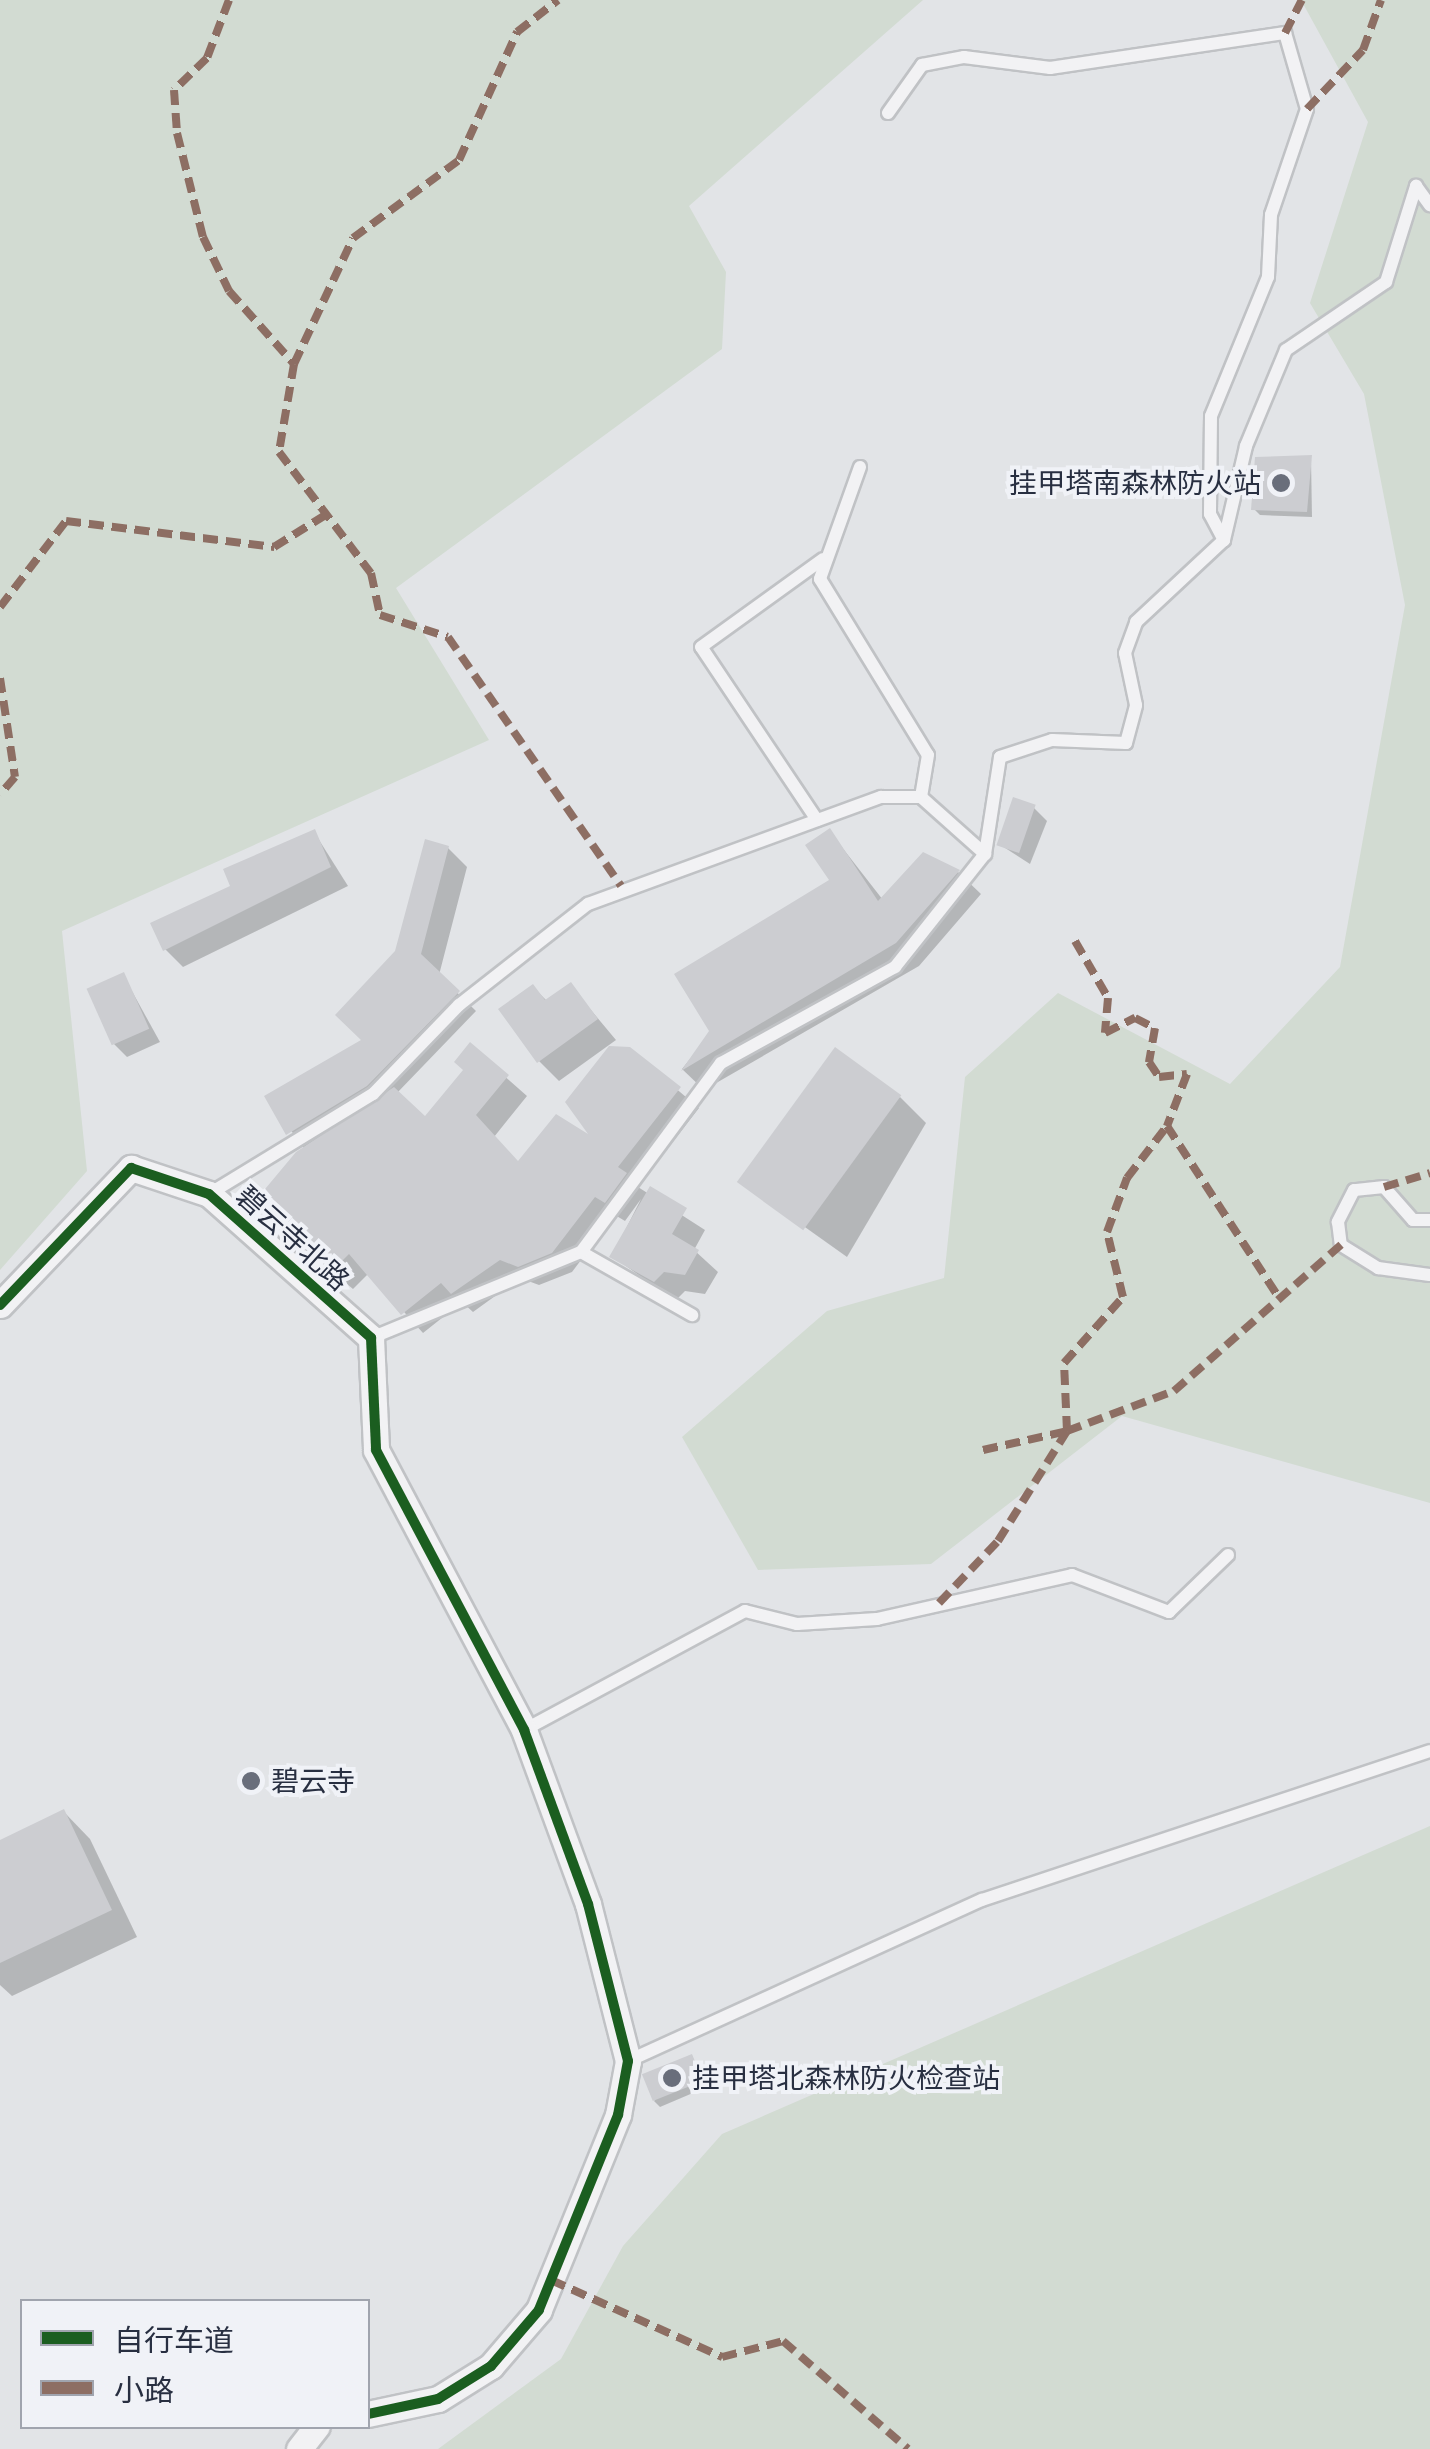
<!DOCTYPE html>
<html>
<head>
<meta charset="utf-8">
<style>
  body { margin:0 }
  #map { position:relative; width:1430px; height:2449px; overflow:hidden; background:#e2e4e7; font-family:Ubuntu,"Noto Sans SC",sans-serif }
  div>[style] { position:absolute }
  .green>* { inset:0; background:#d2dbd2 }
  .shadow>* { inset:0; background:#0003 }
  .building>* { inset:0; background:#cccdd1; transform-origin:0 0 }
  .roads { filter:drop-shadow(2px 0 #c0c2c5) drop-shadow(-2px 0 #c0c2c5) drop-shadow(0 2px #c0c2c5) drop-shadow(0 -2px #c0c2c5) }
  .lane>* { height:12px; margin:-6px; padding:0 6px; transform-origin:6px; border-radius:6px; background:#f2f2f4 }
  .street>* { height:25px; margin:-12.5px; padding:0 12.5px; transform-origin:12.5px; border-radius:12.5px; background:#f2f2f4 }
  .quiet>* { height:8px; margin-top:-4px; transform-origin:0; background:repeating-linear-gradient(90deg,#8d6e63 0 15px,transparent 0 23px) }
  .cycleway>* { height:10px; margin:-5px; padding:0 5px; transform-origin:5px; border-radius:5px; background:#1b5e20 }
  .dots>* { width:28px; height:28px; translate:-50% -50%; box-sizing:border-box; border:5px solid #f0f2f7; border-radius:50% }
  span { translate:-50% -50%; white-space:nowrap; text-align:center; line-height:1.15; -webkit-text-stroke:8px #f0f2f7; paint-order:stroke }
  .poi-label { font-size:28px; color:#282f41 }
  .right { translate:-100% -50%; text-align:right }
  .left { translate:0 -50%; text-align:left }
  .street-label { font-size:28px; color:#282f41 }
  .legend { position:absolute; left:20px; top:2299px; width:350px; height:130px; box-sizing:border-box; background:#f0f2f7; border:2px solid #a0a4ae; margin:0; padding:12px 18px; list-style:none; font-size:30px; color:#282f41 }
  .legend li { display:flex; align-items:center; gap:20px; height:50px }
  .legend b { width:50px; border:2px solid #a0a4ae }
</style>
</head>
<body>
<div id="map">
  <div class="green">
    <div style="clip-path:polygon(0 0,923px 0,689px 206px,726px 272px,722px 349px,396px 588px,489px 740px,62px 931px,87px 1171px,0 1270px)"></div>
    <div style="clip-path:polygon(1301px 0,1430px 0,1430px 1503px,1122px 1416px,931px 1564px,758px 1570px,682px 1437px,827px 1311px,944px 1278px,965px 1077px,1058px 993px,1230px 1084px,1340px 967px,1405px 605px,1364px 394px,1310px 303px,1368px 122px)"></div>
    <div style="clip-path:polygon(1430px 1826px,1430px 2449px,438px 2449px,561px 2359px,623px 2246px,722px 2134px)"></div>
  </div>
  <div class="shadow">
    <div style="clip-path:polygon(1311px 458px,1312px 517px,1260px 515px,1254px 509px)"></div>
    <div style="clip-path:polygon(1034px 808px,1047px 821px,1030px 864px,999px 844px)"></div>
    <div style="clip-path:polygon(314px 832px,348px 886px,183px 967px,165px 949px)"></div>
    <div style="clip-path:polygon(830px 832px,883px 900px,958px 872px,981px 894px,919px 966px,704px 1090px,682px 1069px,832px 881px)"></div>
    <div style="clip-path:polygon(448px 848px,467px 867px,439px 975px,476px 1011px,397px 1093px,425px 1119px,466px 1071px,470px 1046px,527px 1096px,494px 1137px,519px 1164px,597px 1143px,629px 1049px,699px 1108px,638px 1187px,705px 1230px,694px 1250px,718px 1272px,705px 1294px,685px 1291px,675px 1301px,612px 1256px,641px 1199px,625px 1221px,615px 1215px,572px 1272px,539px 1285px,520px 1278px,473px 1312px,462px 1302px,423px 1333px,369px 1273px,353px 1289px,254px 1207px,305px 1150px,267px 1097px,364px 1041px)"></div>
    <div style="clip-path:polygon(123px 975px,160px 1042px,127px 1057px,114px 1044px)"></div>
    <div style="clip-path:polygon(570px 985px,616px 1040px,559px 1081px,539px 1061px,533px 987px,548px 1002px)"></div>
    <div style="clip-path:polygon(900px 1097px,926px 1123px,847px 1257px,753px 1190px)"></div>
    <div style="clip-path:polygon(64px 1812px,90px 1839px,137px 1937px,12px 1996px,0 1985px,0 1843px)"></div>
    <div style="clip-path:polygon(692px 2056px,707px 2087px,660px 2107px,654px 2101px)"></div>
  </div>
  <div class="building">
    <div style="clip-path:polygon(1312px 455px,1307px 512px,1251px 510px,1255px 457px)"></div>
    <div style="left:1013px;top:797px;width:24px;height:51px;rotate:19deg"></div>
    <div style="clip-path:polygon(830px 828px,878px 901px,923px 852px,960px 870px,896px 943px,681px 1071px,709px 1031px,674px 974px,829px 880px,805px 845px)"></div>
    <div style="clip-path:polygon(315px 829px,331px 867px,163px 951px,150px 923px,230px 886px,223px 869px)"></div>
    <div style="clip-path:polygon(425px 839px,449px 846px,421px 954px,460px 991px,367px 1086px,286px 1135px,264px 1096px,361px 1040px,335px 1015px,395px 951px)"></div>
    <div style="left:124px;top:972px;width:62px;height:41px;rotate:66deg"></div>
    <div style="clip-path:polygon(571px 982px,598px 1019px,537px 1063px,498px 1009px,533px 984px,545px 1000px)"></div>
    <div style="clip-path:polygon(470px 1042px,509px 1075px,476px 1115px,518px 1161px,556px 1114px,588px 1134px,565px 1102px,609px 1046px,630px 1047px,681px 1087px,618px 1167px,627px 1173px,605px 1203px,595px 1197px,552px 1253px,518px 1267px,500px 1260px,451px 1294px,441px 1283px,401px 1315px,349px 1254px,332px 1271px,250px 1207px,296px 1152px,394px 1087px,425px 1116px,463px 1070px,454px 1062px)"></div>
    <div style="left:835px;top:1047px;width:82px;height:167px;rotate:36deg"></div>
    <div style="clip-path:polygon(650px 1186px,687px 1208px,672px 1234px,699px 1250px,685px 1275px,664px 1272px,654px 1282px,609px 1257px)"></div>
    <div style="clip-path:polygon(64px 1809px,112px 1910px,0 1963px,0 1840px)"></div>
    <div style="left:692px;top:2054px;width:29px;height:54px;rotate:68deg"></div>
  </div>
  <div class="roads">
    <div class="lane">
      <div style="left:888px;top:113px;width:59px;rotate:-54.7deg"></div>
      <div style="left:922px;top:65px;width:43px;rotate:-10.8deg"></div>
      <div style="left:964px;top:57px;width:87px;rotate:7.3deg"></div>
      <div style="left:1050px;top:68px;width:238px;rotate:-8.5deg"></div>
      <div style="left:1285px;top:33px;width:79px;rotate:73.9deg"></div>
      <div style="left:1307px;top:109px;width:112px;rotate:108.8deg"></div>
      <div style="left:1271px;top:215px;width:62px;rotate:92.8deg"></div>
      <div style="left:1268px;top:277px;width:150px;rotate:112.3deg"></div>
      <div style="left:1211px;top:416px;width:98px;rotate:90.6deg"></div>
      <div style="left:1210px;top:514px;width:30px;rotate:62deg"></div>
      <div style="left:860px;top:467px;width:119px;rotate:109.7deg"></div>
      <div style="left:820px;top:579px;width:206px;rotate:58.5deg"></div>
      <div style="left:928px;top:755px;width:43px;rotate:99.5deg"></div>
      <div style="left:921px;top:797px;width:86px;rotate:41.7deg"></div>
      <div style="left:817px;top:820px;width:208px;rotate:-123.8deg"></div>
      <div style="left:701px;top:647px;width:150px;rotate:-35.8deg"></div>
      <div style="left:209px;top:1194px;width:192px;rotate:-31.4deg"></div>
      <div style="left:373px;top:1094px;width:124px;rotate:-46deg"></div>
      <div style="left:459px;top:1005px;width:164px;rotate:-38.1deg"></div>
      <div style="left:588px;top:904px;width:312px;rotate:-20.1deg"></div>
      <div style="left:881px;top:797px;width:40px"></div>
      <div style="left:1430px;top:1220px;width:17px;rotate:180deg"></div>
      <div style="left:1413px;top:1220px;width:44px;rotate:-131.3deg"></div>
      <div style="left:1384px;top:1187px;width:30px;rotate:174deg"></div>
      <div style="left:1354px;top:1190px;width:36px;rotate:117deg"></div>
      <div style="left:1338px;top:1222px;width:23px;rotate:83deg"></div>
      <div style="left:1341px;top:1245px;width:44px;rotate:31.9deg"></div>
      <div style="left:1378px;top:1268px;width:52px;rotate:7.7deg"></div>
      <div style="left:581px;top:1252px;width:128px;rotate:29.6deg"></div>
      <div style="left:371px;top:1338px;width:227px;rotate:-22.3deg"></div>
      <div style="left:581px;top:1252px;width:235px;rotate:-53.5deg"></div>
      <div style="left:721px;top:1063px;width:199px;rotate:-28.9deg"></div>
      <div style="left:895px;top:967px;width:144px;rotate:-51.5deg"></div>
      <div style="left:985px;top:854px;width:98px;rotate:-81.2deg"></div>
      <div style="left:1000px;top:757px;width:55px;rotate:-18.1deg"></div>
      <div style="left:1052px;top:740px;width:74px;rotate:2.3deg"></div>
      <div style="left:1126px;top:743px;width:39px;rotate:-75deg"></div>
      <div style="left:1136px;top:705px;width:53px;rotate:-101.9deg"></div>
      <div style="left:1125px;top:653px;width:33px;rotate:-70deg"></div>
      <div style="left:1136px;top:622px;width:120px;rotate:-43deg"></div>
      <div style="left:1224px;top:540px;width:97px;rotate:-76.8deg"></div>
      <div style="left:1246px;top:446px;width:104px;rotate:-67.4deg"></div>
      <div style="left:1286px;top:350px;width:121px;rotate:-34.2deg"></div>
      <div style="left:1386px;top:282px;width:101px;rotate:-72.6deg"></div>
      <div style="left:1416px;top:186px;width:24px;rotate:54deg"></div>
      <div style="left:524px;top:1730px;width:251px;rotate:-28.3deg"></div>
      <div style="left:745px;top:1611px;width:54px;rotate:14deg"></div>
      <div style="left:797px;top:1624px;width:80px;rotate:-3.6deg"></div>
      <div style="left:877px;top:1619px;width:200px;rotate:-12.7deg"></div>
      <div style="left:1072px;top:1575px;width:104px;rotate:20.9deg"></div>
      <div style="left:1169px;top:1612px;width:82px;rotate:-44deg"></div>
      <div style="left:628px;top:2061px;width:389px;rotate:-24.5deg"></div>
      <div style="left:982px;top:1900px;width:472px;rotate:-18.4deg"></div>
    </div>
    <div class="street">
      <div style="left:0;top:1305px;width:190px;rotate:-46.3deg"></div>
      <div style="left:131px;top:1168px;width:82px;rotate:18.4deg"></div>
      <div style="left:209px;top:1194px;width:217px;rotate:41.6deg"></div>
      <div style="left:371px;top:1338px;width:112px;rotate:87.4deg"></div>
      <div style="left:376px;top:1450px;width:317px;rotate:62.1deg"></div>
      <div style="left:524px;top:1730px;width:185px;rotate:69.8deg"></div>
      <div style="left:588px;top:1904px;width:162px;rotate:75.7deg"></div>
      <div style="left:628px;top:2061px;width:55px;rotate:100.5deg"></div>
      <div style="left:618px;top:2115px;width:210px;rotate:112.1deg"></div>
      <div style="left:539px;top:2310px;width:74px;rotate:130.6deg"></div>
      <div style="left:491px;top:2366px;width:62px;rotate:148.1deg"></div>
      <div style="left:438px;top:2399px;width:72px;rotate:167.9deg"></div>
      <div style="left:299px;top:2449px;width:29px;rotate:-52deg"></div>
    </div>
  </div>
  <div class="quiet">
    <div style="left:229px;top:0;width:62px;rotate:110.8deg"></div>
    <div style="left:207px;top:58px;width:46px;rotate:135.9deg"></div>
    <div style="left:174px;top:90px;width:43px;rotate:86deg"></div>
    <div style="left:177px;top:133px;width:107px;rotate:76deg"></div>
    <div style="left:203px;top:237px;width:60px;rotate:64.3deg"></div>
    <div style="left:229px;top:291px;width:98px;rotate:48.3deg"></div>
    <div style="left:294px;top:364px;width:89px;rotate:99.7deg"></div>
    <div style="left:279px;top:452px;width:152px;rotate:52.8deg"></div>
    <div style="left:371px;top:573px;width:43px;rotate:77.9deg"></div>
    <div style="left:380px;top:615px;width:71px;rotate:17.9deg"></div>
    <div style="left:448px;top:637px;width:303px;rotate:55.2deg"></div>
    <div style="left:1285px;top:33px;width:37px;rotate:-63deg"></div>
    <div style="left:1307px;top:109px;width:81px;rotate:-46.5deg"></div>
    <div style="left:1363px;top:50px;width:53px;rotate:-70.2deg"></div>
    <div style="left:294px;top:364px;width:139px;rotate:-64.9deg"></div>
    <div style="left:353px;top:238px;width:132px;rotate:-36.3deg"></div>
    <div style="left:459px;top:160px;width:141px;rotate:-65.6deg"></div>
    <div style="left:517px;top:32px;width:52px;rotate:-38deg"></div>
    <div style="left:0;top:607px;width:108px;rotate:-52.5deg"></div>
    <div style="left:66px;top:521px;width:210px;rotate:7.1deg"></div>
    <div style="left:274px;top:547px;width:62px;rotate:-31.9deg"></div>
    <div style="left:0;top:678px;width:100px;rotate:81.4deg"></div>
    <div style="left:15px;top:777px;width:23px;rotate:131deg"></div>
    <div style="left:1075px;top:941px;width:66px;rotate:59.9deg"></div>
    <div style="left:1108px;top:998px;width:35px;rotate:95deg"></div>
    <div style="left:1105px;top:1033px;width:34px;rotate:-27deg"></div>
    <div style="left:1135px;top:1018px;width:22px;rotate:27deg"></div>
    <div style="left:1155px;top:1028px;width:35px;rotate:100deg"></div>
    <div style="left:1149px;top:1062px;width:18px;rotate:56deg"></div>
    <div style="left:1159px;top:1077px;width:28px;rotate:-6deg"></div>
    <div style="left:1187px;top:1074px;width:56px;rotate:111deg"></div>
    <div style="left:1167px;top:1126px;width:202px;rotate:56.9deg"></div>
    <div style="left:1384px;top:1187px;width:48px;rotate:-16.9deg"></div>
    <div style="left:983px;top:1450px;width:86px;rotate:-12.7deg"></div>
    <div style="left:1067px;top:1431px;width:68px;rotate:-92.5deg"></div>
    <div style="left:1064px;top:1363px;width:89px;rotate:-48.2deg"></div>
    <div style="left:1123px;top:1297px;width:67px;rotate:-103.8deg"></div>
    <div style="left:1107px;top:1232px;width:58px;rotate:-69.7deg"></div>
    <div style="left:1127px;top:1178px;width:66px;rotate:-52.4deg"></div>
    <div style="left:939px;top:1603px;width:86px;rotate:-46.4deg"></div>
    <div style="left:998px;top:1541px;width:130px;rotate:-57.9deg"></div>
    <div style="left:1067px;top:1431px;width:114px;rotate:-20.5deg"></div>
    <div style="left:1174px;top:1391px;width:222px;rotate:-41.2deg"></div>
    <div style="left:551px;top:2280px;width:188px;rotate:24.2deg"></div>
    <div style="left:722px;top:2357px;width:63px;rotate:-14.7deg"></div>
    <div style="left:783px;top:2341px;width:165px;rotate:40.8deg"></div>
  </div>
  <div class="cycleway">
    <div style="left:0;top:1305px;width:190px;rotate:-46.3deg"></div>
    <div style="left:131px;top:1168px;width:82px;rotate:18.4deg"></div>
    <div style="left:209px;top:1194px;width:217px;rotate:41.6deg"></div>
    <div style="left:371px;top:1338px;width:112px;rotate:87.4deg"></div>
    <div style="left:376px;top:1450px;width:317px;rotate:62.1deg"></div>
    <div style="left:524px;top:1730px;width:185px;rotate:69.8deg"></div>
    <div style="left:588px;top:1904px;width:162px;rotate:75.7deg"></div>
    <div style="left:628px;top:2061px;width:55px;rotate:100.5deg"></div>
    <div style="left:618px;top:2115px;width:210px;rotate:112.1deg"></div>
    <div style="left:539px;top:2310px;width:74px;rotate:130.6deg"></div>
    <div style="left:491px;top:2366px;width:62px;rotate:148.1deg"></div>
    <div style="left:438px;top:2399px;width:72px;rotate:167.9deg"></div>
  </div>
  <div class="dots">
    <div style="left:1281px;top:483px;background:#696e7b"></div>
    <div style="left:251px;top:1781px;background:#696e7b"></div>
    <div style="left:672px;top:2078px;background:#696e7b"></div>
  </div>
  <div class="poi-label">
    <span class="right" style="left:1261px;top:483px">挂甲塔南森林防火站</span>
    <span class="left" style="left:271px;top:1781px">碧云寺</span>
    <span class="left" style="left:692px;top:2078px">挂甲塔北森林防火检查站</span>
  </div>
  <div class="street-label">
    <span style="left:293px;top:1238px;rotate:42deg">碧云寺北路</span>
  </div>
  <ul class="legend">
  <li><b style="height:12px;background:#1b5e20"></b>自行车道</li>
  <li><b style="height:12px;background:#8d6e63"></b>小路</li>
  </ul>
</div>
</body>
</html>
